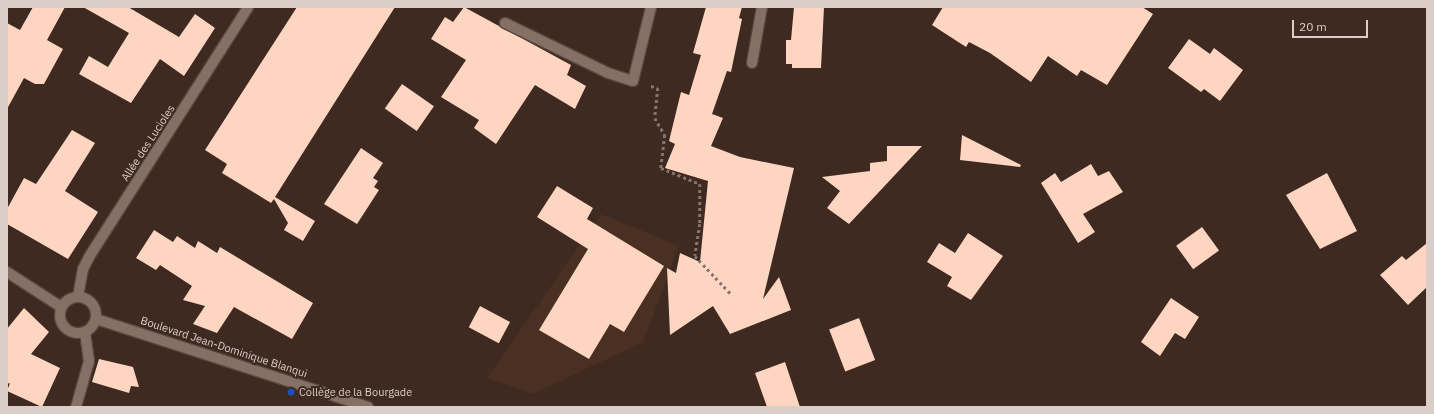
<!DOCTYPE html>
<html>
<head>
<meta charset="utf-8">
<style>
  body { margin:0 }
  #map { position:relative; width:1434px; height:414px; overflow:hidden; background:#3e2a21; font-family:"IBM Plex Sans",sans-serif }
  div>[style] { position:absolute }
  .built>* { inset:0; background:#4a3023 }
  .building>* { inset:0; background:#fed5c1; transform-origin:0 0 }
  .path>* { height:2.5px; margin-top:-1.25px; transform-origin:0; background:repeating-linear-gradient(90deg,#86756e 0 3px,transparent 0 6px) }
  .roads { filter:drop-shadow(1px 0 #57473f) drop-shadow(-1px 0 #57473f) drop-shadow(0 1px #57473f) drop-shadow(0 -1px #57473f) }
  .lane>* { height:10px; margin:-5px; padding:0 5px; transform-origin:5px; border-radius:5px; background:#867065 }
  .street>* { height:10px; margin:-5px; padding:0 5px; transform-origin:5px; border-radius:5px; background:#867065 }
  .street>.ring { margin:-5px; padding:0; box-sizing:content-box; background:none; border:10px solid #867065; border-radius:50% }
  .dots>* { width:11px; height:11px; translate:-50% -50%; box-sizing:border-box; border:2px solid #3e2a21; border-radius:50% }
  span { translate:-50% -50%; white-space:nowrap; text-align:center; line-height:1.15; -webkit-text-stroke:4px #3e2a21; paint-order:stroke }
  .street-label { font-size:11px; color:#dbcec8 }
  .poi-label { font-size:11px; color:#dbcec8 }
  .left { translate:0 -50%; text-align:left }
  .frame { position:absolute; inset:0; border:8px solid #dbcec8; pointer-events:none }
  .scale { position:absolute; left:1292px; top:20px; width:76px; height:18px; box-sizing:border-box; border:2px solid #dbcec8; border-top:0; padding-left:5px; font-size:12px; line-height:14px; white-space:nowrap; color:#dbcec8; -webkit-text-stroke:3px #3e2a21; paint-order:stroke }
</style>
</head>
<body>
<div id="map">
  <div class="built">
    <div style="clip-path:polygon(601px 214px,679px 246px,643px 342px,533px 394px,487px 378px)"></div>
  </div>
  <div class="building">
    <div style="clip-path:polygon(33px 7px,65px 7px,47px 40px,63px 49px,44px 84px,35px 84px,24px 78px,7px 109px,7px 23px,20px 30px)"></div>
    <div style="clip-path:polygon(83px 7px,128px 7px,179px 37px,195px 14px,215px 28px,184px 76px,160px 59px,131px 103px,79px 74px,89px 56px,108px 67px,129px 33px)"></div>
    <div style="clip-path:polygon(297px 7px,395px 7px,275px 197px,315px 221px,303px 241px,284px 230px,288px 223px,274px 199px,271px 203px,222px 173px,227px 164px,205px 150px)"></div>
    <div style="clip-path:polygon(464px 7px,571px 65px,567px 75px,586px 86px,575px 109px,535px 85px,496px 144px,474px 128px,479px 120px,441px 97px,466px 60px,431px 39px,445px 17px,453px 22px)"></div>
    <div style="clip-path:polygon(706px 7px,742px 7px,739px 18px,742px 19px,731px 72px,727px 71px,712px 114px,723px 118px,711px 146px,740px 157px,794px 168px,763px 299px,779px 277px,791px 310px,730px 334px,713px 306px,670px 335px,667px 268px,676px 273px,680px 253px,700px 262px,708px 181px,665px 168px,675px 144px,669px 141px,681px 92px,689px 95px,701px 55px,693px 53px)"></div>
    <div style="clip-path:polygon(794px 7px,824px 7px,821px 68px,792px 68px,792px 64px,786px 64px,786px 40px,791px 40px)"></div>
    <div style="clip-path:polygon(943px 7px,1142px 7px,1153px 14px,1107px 85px,1081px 70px,1077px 76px,1048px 56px,1031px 82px,990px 53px,969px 42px,966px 47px,932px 25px)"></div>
    <div style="clip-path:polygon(1189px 39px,1210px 54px,1214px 48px,1243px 70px,1220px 101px,1204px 89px,1201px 92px,1168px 68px)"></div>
    <div style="left:402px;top:84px;width:39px;height:30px;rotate:35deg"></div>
    <div style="clip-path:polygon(72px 130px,95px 143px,65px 191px,98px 212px,68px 259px,7px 224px,7px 209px,24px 178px,36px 184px)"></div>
    <div style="clip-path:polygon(962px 135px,1021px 165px,1020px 167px,960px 160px)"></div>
    <div style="clip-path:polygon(887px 146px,922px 146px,849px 224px,827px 208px,840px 191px,822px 177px,870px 171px,870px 163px,887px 161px)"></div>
    <div style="clip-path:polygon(361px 148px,383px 163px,373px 178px,378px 181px,374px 187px,379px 190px,357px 224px,324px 204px)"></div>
    <div style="clip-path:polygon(1091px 164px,1098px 176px,1109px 171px,1123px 192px,1083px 214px,1095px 232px,1078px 243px,1041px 183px,1055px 173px,1061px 182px)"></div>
    <div style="clip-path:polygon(1327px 173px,1357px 231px,1320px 249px,1286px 195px)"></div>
    <div style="clip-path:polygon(557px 186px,593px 208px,587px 219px,664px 266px,624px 332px,610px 324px,589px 359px,539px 330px,588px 249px,537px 217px)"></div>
    <div style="left:1202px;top:227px;width:29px;height:32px;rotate:54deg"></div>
    <div style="clip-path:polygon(154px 230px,173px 242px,177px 236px,195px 248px,198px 241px,217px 253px,220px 247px,313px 303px,292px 339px,234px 307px,217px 333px,193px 324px,205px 306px,183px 300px,192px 286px,160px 265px,156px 270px,136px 258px)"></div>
    <div style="clip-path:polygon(968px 233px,1003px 256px,971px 300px,947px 286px,952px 277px,927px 262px,939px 243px,955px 253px)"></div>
    <div style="clip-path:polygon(1427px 243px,1427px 287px,1408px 305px,1380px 275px,1402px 256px,1406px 260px)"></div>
    <div style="clip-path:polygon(1171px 298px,1199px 317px,1185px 339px,1175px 333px,1160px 356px,1141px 342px)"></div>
    <div style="left:480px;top:306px;width:34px;height:24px;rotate:28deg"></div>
    <div style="clip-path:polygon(24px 308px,49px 332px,31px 354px,60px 368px,42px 407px,7px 391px,10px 383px,7px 384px,7px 329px)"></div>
    <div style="left:859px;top:318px;width:45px;height:32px;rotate:69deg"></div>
    <div style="clip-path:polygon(99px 359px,133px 367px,139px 387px,131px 386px,129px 393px,92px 382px)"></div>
    <div style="clip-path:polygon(785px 362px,800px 407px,767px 407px,755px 373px)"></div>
  </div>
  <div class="path">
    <div style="left:651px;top:86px;width:7px;rotate:16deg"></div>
    <div style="left:658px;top:88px;width:30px;rotate:96deg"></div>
    <div style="left:655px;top:118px;width:20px;rotate:60deg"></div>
    <div style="left:665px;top:135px;width:33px;rotate:97deg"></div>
    <div style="left:661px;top:168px;width:42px;rotate:22.3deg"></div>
    <div style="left:700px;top:184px;width:40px;rotate:90deg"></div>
    <div style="left:700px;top:224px;width:32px;rotate:99deg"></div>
    <div style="left:695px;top:256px;width:52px;rotate:46.5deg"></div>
  </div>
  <div class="roads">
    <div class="lane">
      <div style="left:505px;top:23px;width:114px;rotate:25.9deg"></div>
      <div style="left:608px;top:73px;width:26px;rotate:18deg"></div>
      <div style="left:633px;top:81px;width:76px;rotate:-76.3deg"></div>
    </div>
    <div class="street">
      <div style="left:752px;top:63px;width:57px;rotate:-79.9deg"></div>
      <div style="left:7px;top:272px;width:64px;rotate:32.9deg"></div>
      <div class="ring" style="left:60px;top:297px;width:26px;height:26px"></div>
      <div style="left:78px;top:297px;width:28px;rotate:-80deg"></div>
      <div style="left:83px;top:269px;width:13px;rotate:-63deg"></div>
      <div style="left:89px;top:257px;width:296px;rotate:-57.5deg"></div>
      <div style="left:96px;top:319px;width:286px;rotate:17.9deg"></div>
      <div style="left:76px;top:407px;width:48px;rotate:-74.2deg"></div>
      <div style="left:89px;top:361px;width:29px;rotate:-98deg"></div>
    </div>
  </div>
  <div class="dots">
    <div style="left:291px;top:392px;background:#1a4fb4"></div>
  </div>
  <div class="street-label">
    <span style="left:148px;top:143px;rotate:-57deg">Allée des Lucioles</span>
    <span style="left:224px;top:347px;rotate:18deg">Boulevard Jean-Dominique Blanqui</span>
  </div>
  <div class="poi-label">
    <span class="left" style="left:299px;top:392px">Collège de la Bourgade</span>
  </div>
  <div class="frame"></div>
  <div class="scale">20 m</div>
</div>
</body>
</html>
